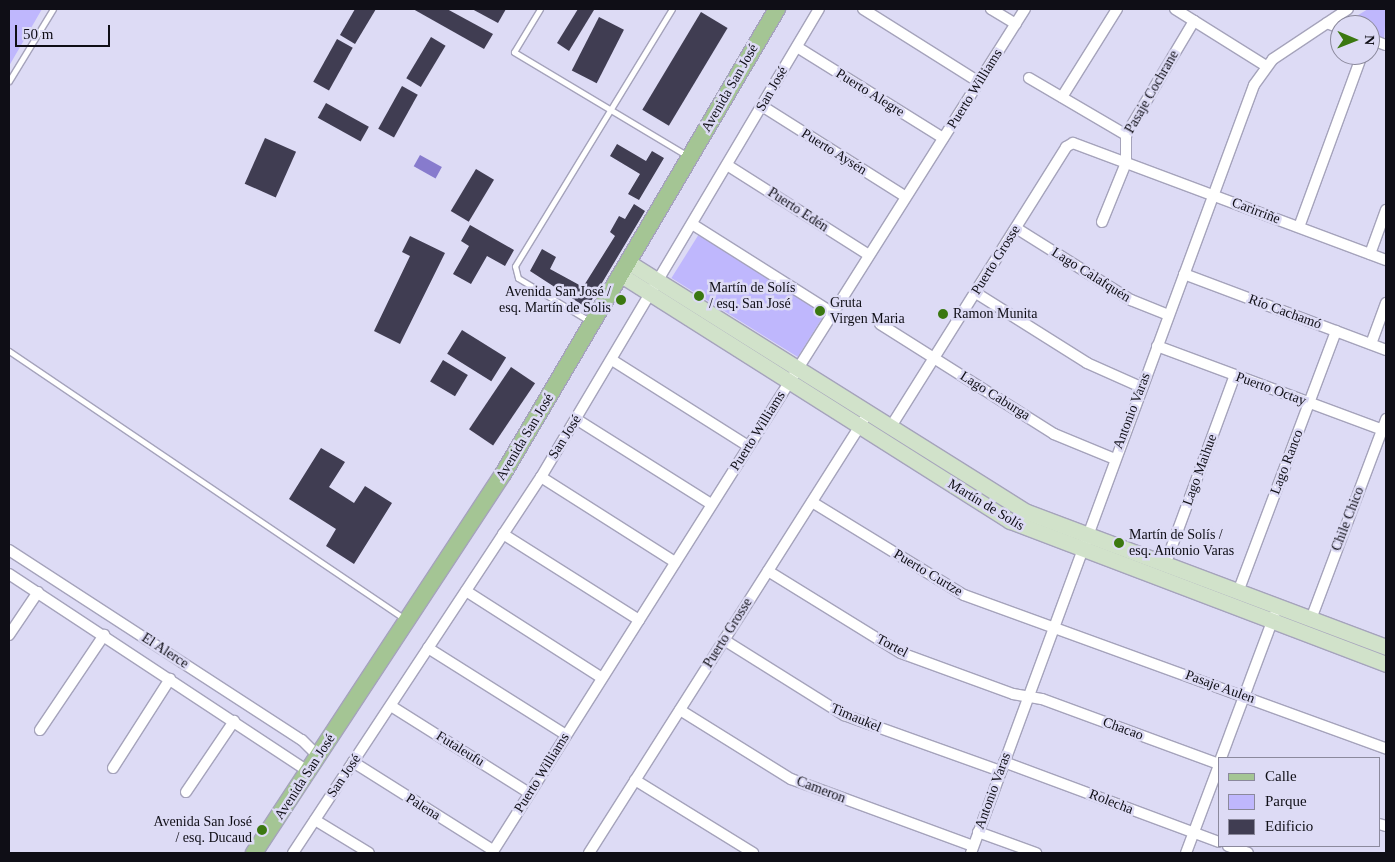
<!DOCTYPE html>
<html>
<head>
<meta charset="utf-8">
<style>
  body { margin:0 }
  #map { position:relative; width:1395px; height:862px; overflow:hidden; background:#dddbf5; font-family:"Times New Roman",serif }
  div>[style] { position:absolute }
  .green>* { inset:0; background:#bfb7fd; transform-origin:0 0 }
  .water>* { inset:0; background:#877bcd; transform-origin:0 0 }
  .building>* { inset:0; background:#403d52; transform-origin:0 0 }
  .roads { filter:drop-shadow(1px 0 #a5a3bb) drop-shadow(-1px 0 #a5a3bb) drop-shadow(0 1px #a5a3bb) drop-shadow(0 -1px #a5a3bb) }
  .lane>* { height:5px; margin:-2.5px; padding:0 2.5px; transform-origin:2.5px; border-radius:2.5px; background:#fff }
  .street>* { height:10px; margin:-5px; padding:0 5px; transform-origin:5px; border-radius:5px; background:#fff }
  .secondary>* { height:15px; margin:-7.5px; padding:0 7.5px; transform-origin:7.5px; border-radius:7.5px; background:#d1e2ca }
  .primary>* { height:16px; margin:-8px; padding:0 8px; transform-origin:8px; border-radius:8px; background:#a4c594 }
  .dots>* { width:14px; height:14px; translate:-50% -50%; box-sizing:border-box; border:2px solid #dddbf5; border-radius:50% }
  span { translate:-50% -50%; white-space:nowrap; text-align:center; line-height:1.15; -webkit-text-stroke:5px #dddbf5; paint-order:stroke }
  .street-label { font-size:14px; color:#0f0e16 }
  .poi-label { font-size:14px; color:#0f0e16 }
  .left { translate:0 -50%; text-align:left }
  .right { translate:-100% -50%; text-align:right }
  .frame { position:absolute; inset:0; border:10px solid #0f0e16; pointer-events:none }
  .legend { position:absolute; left:1218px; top:757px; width:162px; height:90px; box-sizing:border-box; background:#dddbf5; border:1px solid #8b899c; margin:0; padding:6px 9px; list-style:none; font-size:15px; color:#0f0e16 }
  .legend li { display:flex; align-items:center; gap:10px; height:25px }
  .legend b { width:25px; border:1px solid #8b899c }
  .north { position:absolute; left:1330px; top:15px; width:50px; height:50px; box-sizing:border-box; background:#dddbf5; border:1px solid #8b899c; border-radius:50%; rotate:91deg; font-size:14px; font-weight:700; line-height:20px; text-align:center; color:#0f0e16 }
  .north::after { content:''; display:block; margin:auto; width:18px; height:22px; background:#3b7811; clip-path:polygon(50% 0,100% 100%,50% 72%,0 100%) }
  .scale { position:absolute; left:15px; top:25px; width:95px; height:22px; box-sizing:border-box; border:2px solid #0f0e16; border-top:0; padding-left:6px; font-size:15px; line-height:18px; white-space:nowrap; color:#0f0e16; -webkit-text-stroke:4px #dddbf5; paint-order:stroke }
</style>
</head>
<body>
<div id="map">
  <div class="green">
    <div style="clip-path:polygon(9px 9px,42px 9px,9px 66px)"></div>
    <div style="clip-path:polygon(1368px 9px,1386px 9px,1384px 42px,1370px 36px,1370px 25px,1342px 25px)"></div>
    <div style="left:699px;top:234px;width:149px;height:52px;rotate:32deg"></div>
  </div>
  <div class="water">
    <div style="left:420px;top:155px;width:25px;height:13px;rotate:29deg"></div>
  </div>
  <div class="building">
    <div style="clip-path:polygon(355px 9px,376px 9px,355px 44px,340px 35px)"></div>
    <div style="clip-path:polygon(413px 9px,447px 9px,493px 34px,484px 49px)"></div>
    <div style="clip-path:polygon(472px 9px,506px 9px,498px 23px)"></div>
    <div style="clip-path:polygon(578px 9px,594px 10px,569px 51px,557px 43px)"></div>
    <div style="left:701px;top:12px;width:31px;height:114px;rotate:31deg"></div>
    <div style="left:599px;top:17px;width:28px;height:60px;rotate:27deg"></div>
    <div style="left:431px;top:37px;width:17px;height:48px;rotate:31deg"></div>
    <div style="left:337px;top:39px;width:18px;height:49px;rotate:29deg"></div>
    <div style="left:402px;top:86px;width:18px;height:49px;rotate:29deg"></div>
    <div style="left:326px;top:103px;width:49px;height:17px;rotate:29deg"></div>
    <div style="left:265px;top:138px;width:34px;height:50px;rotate:24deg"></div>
    <div style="clip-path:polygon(617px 144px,646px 161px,652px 151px,664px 158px,639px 200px,628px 194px,640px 174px,610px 156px)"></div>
    <div style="left:476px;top:169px;width:21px;height:49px;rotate:31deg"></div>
    <div style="clip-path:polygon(634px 204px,645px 211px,587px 308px,530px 271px,542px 249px,556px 257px,550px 269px,583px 287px,615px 236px,610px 232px,619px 216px,625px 219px)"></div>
    <div style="clip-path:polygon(470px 225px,514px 250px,505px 266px,487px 256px,471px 284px,453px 274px,469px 246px,461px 241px)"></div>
    <div style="clip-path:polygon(410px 236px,445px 253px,400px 344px,374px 331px,410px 256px,402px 252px)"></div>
    <div style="left:462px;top:330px;width:52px;height:28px;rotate:32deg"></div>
    <div style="left:443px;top:360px;width:29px;height:25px;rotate:31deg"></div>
    <div style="left:511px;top:367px;width:29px;height:75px;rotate:34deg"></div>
    <div style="clip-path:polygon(321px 448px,345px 462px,329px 487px,354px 503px,365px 486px,392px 503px,354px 564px,326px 546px,336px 529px,289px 499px)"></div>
  </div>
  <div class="roads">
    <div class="lane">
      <div style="left:540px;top:9px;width:50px;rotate:121.2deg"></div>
      <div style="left:514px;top:52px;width:203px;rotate:30.9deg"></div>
      <div style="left:9px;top:81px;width:84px;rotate:-58.6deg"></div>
      <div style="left:591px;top:322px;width:85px;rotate:-148.9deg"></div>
      <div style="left:518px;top:278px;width:12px;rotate:-104deg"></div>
      <div style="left:515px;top:266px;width:301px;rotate:-58.6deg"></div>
      <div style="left:9px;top:351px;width:480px;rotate:34.1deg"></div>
    </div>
    <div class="street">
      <div style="left:863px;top:9px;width:137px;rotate:32.2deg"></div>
      <div style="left:991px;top:9px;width:29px;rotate:31deg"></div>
      <div style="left:1175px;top:9px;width:107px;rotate:32.1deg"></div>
      <div style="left:1327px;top:23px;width:14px;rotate:21deg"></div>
      <div style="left:1370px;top:39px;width:17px;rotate:21deg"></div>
      <div style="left:797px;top:47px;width:172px;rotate:31.9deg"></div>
      <div style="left:1029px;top:78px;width:113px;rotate:30.4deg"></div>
      <div style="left:1062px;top:97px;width:104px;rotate:-58deg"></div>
      <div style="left:762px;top:106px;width:170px;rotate:32.3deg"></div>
      <div style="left:727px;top:165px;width:168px;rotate:32.4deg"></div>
      <div style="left:1102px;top:222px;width:64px;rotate:-67.9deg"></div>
      <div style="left:1126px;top:163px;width:28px;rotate:-90deg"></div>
      <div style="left:1126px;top:135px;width:133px;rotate:-59.2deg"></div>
      <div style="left:692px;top:224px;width:167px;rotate:32.3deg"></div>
      <div style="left:1299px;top:227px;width:183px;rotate:-69.9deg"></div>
      <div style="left:1016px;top:228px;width:136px;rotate:32.1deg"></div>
      <div style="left:1131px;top:300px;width:40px;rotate:22deg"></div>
      <div style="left:1370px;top:254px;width:47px;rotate:-70deg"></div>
      <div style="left:1184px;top:274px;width:216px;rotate:20.6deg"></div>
      <div style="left:976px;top:293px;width:131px;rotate:32.2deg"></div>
      <div style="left:1087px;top:363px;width:59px;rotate:24deg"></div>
      <div style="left:880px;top:324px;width:206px;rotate:32.3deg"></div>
      <div style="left:1054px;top:434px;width:66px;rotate:22.3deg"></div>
      <div style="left:1371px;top:344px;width:44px;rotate:-69.9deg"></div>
      <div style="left:1157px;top:346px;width:244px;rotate:20.4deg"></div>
      <div style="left:612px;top:360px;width:161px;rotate:32.3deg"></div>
      <div style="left:576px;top:419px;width:160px;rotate:32.2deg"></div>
      <div style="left:890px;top:428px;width:332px;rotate:-57.9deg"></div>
      <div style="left:1066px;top:147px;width:8px;rotate:-30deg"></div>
      <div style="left:1073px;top:143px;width:334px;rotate:20.5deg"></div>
      <div style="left:541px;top:477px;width:159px;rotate:32.4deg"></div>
      <div style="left:812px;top:502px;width:178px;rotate:31.5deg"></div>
      <div style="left:964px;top:595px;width:449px;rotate:20deg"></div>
      <div style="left:503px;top:534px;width:161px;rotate:32.3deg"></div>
      <div style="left:9px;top:550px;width:349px;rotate:33deg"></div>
      <div style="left:302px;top:740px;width:23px;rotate:45deg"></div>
      <div style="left:1165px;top:565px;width:202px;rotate:-69.8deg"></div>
      <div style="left:768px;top:571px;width:156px;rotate:31.7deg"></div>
      <div style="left:901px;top:653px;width:119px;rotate:20.1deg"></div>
      <div style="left:1013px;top:694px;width:29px;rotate:10deg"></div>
      <div style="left:1042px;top:699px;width:189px;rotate:20.2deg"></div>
      <div style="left:9px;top:574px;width:358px;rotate:33.4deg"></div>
      <div style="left:466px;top:591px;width:161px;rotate:32.6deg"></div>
      <div style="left:1238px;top:592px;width:279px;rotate:-69.4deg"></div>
      <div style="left:1311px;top:619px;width:214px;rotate:-69.4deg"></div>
      <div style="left:9px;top:635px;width:52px;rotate:-56deg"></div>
      <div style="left:724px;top:640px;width:142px;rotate:32deg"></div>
      <div style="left:844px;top:715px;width:166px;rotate:19.7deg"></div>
      <div style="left:428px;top:648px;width:163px;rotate:32.2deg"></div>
      <div style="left:391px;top:706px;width:163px;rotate:32.2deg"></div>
      <div style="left:680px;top:710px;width:131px;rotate:31.9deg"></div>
      <div style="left:791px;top:779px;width:194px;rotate:20.2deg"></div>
      <div style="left:40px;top:730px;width:115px;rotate:-56deg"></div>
      <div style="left:1221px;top:758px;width:152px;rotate:-69.5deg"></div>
      <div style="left:353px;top:762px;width:165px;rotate:32.2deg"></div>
      <div style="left:1004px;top:762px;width:229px;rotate:20.4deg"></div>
      <div style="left:113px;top:768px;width:106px;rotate:-57.4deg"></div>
      <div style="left:635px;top:780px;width:139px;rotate:31.7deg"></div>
      <div style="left:186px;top:792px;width:86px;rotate:-55.9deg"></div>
      <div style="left:315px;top:820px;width:63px;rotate:31.4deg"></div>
      <div style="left:1379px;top:824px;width:7px;rotate:16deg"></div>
      <div style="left:978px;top:832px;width:62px;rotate:19.9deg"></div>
      <div style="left:1228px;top:846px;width:21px;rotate:19deg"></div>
      <div style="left:293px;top:853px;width:450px;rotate:-56.6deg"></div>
      <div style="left:541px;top:477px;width:544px;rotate:-59.29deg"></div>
      <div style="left:492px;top:853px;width:998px;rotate:-57.73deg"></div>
      <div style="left:589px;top:853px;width:512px;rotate:-57.61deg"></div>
      <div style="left:971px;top:853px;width:818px;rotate:-69.77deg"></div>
      <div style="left:1254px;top:85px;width:32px;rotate:-54deg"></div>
      <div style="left:1273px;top:59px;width:90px;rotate:-33.7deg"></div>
      <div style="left:1186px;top:853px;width:94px;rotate:-69.4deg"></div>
    </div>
    <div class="secondary">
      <div style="left:628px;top:262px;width:471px;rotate:32.1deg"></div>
      <div style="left:1027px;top:512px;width:384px;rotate:20.6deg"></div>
      <div style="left:621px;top:275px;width:460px;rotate:32.3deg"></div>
      <div style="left:1010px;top:521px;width:402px;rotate:20.8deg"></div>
    </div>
    <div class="primary">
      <div style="left:254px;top:853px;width:453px;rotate:-56.7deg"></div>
      <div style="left:503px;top:474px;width:540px;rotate:-59.49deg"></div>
    </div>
  </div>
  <div class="dots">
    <div style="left:699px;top:296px;background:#3b7811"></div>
    <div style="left:621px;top:300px;background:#3b7811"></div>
    <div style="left:820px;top:311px;background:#3b7811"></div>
    <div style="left:943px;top:314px;background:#3b7811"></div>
    <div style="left:1119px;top:543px;background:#3b7811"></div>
    <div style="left:262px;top:830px;background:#3b7811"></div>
  </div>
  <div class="street-label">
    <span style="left:730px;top:88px;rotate:-60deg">Avenida San José</span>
    <span style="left:772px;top:89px;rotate:-60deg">San José</span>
    <span style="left:975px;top:89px;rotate:-58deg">Puerto Williams</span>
    <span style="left:1152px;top:92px;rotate:-60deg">Pasaje Cochrane</span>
    <span style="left:870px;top:93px;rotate:32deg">Puerto Alegre</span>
    <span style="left:834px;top:152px;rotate:32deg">Puerto Aysén</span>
    <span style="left:798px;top:210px;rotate:33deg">Puerto Edén</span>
    <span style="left:1256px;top:211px;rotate:21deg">Carirriñe</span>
    <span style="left:996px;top:260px;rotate:-58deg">Puerto Grosse</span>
    <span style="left:1091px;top:275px;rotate:32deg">Lago Calafquén</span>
    <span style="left:1285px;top:312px;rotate:20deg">Río Cachamó</span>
    <span style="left:1271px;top:389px;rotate:20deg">Puerto Octay</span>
    <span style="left:995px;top:396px;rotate:32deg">Lago Caburga</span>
    <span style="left:1132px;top:411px;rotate:-69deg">Antonio Varas</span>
    <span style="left:758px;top:431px;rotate:-58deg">Puerto Williams</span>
    <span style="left:525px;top:437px;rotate:-59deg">Avenida San José</span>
    <span style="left:565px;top:437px;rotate:-58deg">San José</span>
    <span style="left:1287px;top:462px;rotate:-69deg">Lago Ranco</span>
    <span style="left:1200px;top:470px;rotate:-70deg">Lago Maihue</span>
    <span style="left:986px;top:505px;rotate:31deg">Martín de Solís</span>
    <span style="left:1348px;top:519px;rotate:-69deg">Chile Chico</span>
    <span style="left:928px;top:573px;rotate:31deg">Puerto Curtze</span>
    <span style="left:728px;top:633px;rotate:-58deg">Puerto Grosse</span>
    <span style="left:892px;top:646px;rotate:28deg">Tortel</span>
    <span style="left:165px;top:651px;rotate:33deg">El Alerce</span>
    <span style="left:1220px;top:687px;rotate:20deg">Pasaje Aulen</span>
    <span style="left:856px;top:718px;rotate:23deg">Timaukel</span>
    <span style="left:1123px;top:729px;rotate:20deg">Chacao</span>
    <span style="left:460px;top:749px;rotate:32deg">Futaleufu</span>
    <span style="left:542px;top:773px;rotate:-58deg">Puerto Williams</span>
    <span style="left:344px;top:776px;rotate:-56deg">San José</span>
    <span style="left:305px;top:777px;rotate:-57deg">Avenida San José</span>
    <span style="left:821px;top:790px;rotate:21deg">Cameron</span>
    <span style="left:993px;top:791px;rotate:-70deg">Antonio Varas</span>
    <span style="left:1111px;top:802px;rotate:21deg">Rolecha</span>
    <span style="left:423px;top:807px;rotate:32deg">Palena</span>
  </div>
  <div class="poi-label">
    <span class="left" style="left:709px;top:296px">Martín de Solís<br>/ esq. San José</span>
    <span class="right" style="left:611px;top:300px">Avenida San José /<br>esq. Martín de Solis</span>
    <span class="left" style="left:830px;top:311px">Gruta<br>Virgen Maria</span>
    <span class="left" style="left:953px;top:314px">Ramon Munita</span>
    <span class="left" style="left:1129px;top:543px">Martín de Solís /<br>esq. Antonio Varas</span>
    <span class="right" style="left:252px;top:830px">Avenida San José<br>/ esq. Ducaud</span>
  </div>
  <div class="frame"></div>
  <ul class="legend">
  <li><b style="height:6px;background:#a4c594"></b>Calle</li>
  <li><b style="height:14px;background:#bfb7fd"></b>Parque</li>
  <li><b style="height:14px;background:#403d52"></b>Edificio</li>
  </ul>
  <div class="north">N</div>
  <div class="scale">50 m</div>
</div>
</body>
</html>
